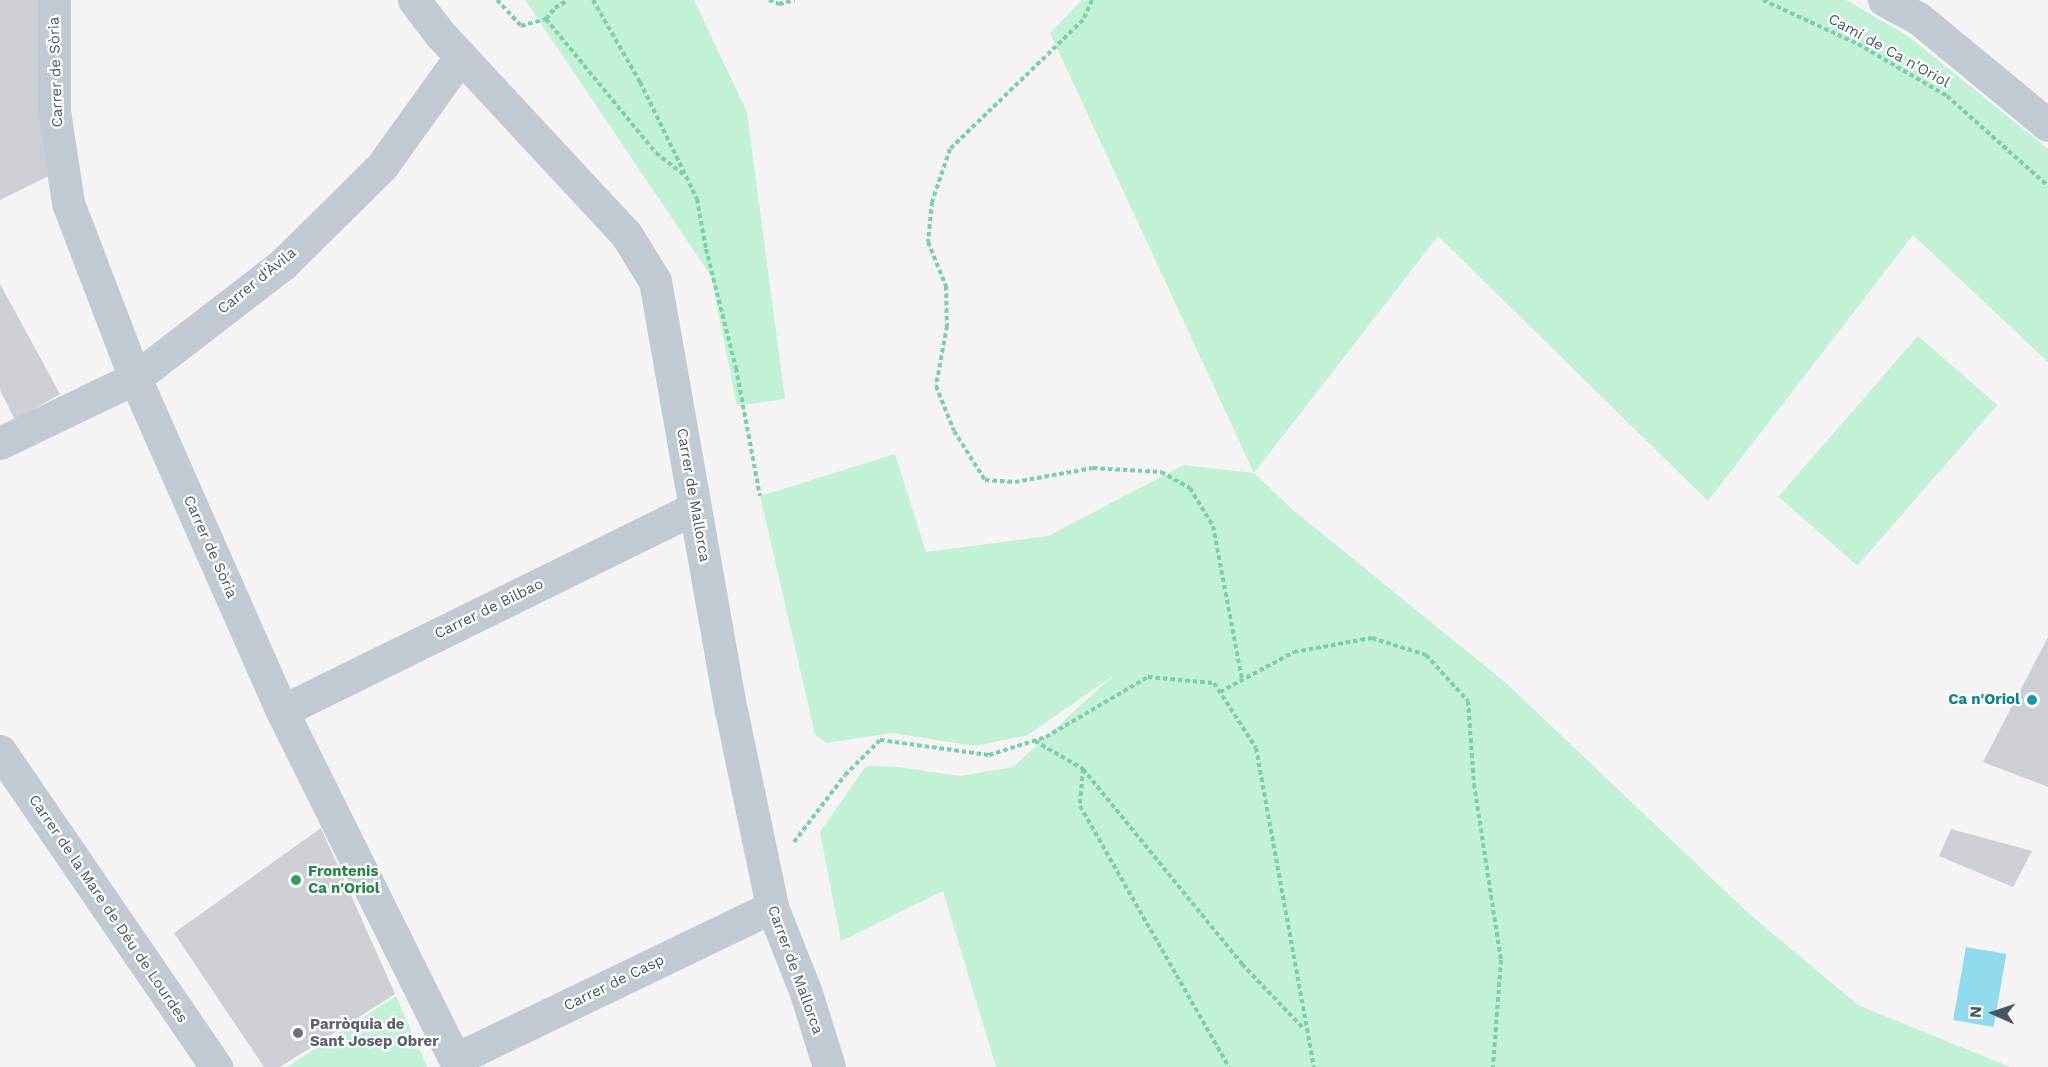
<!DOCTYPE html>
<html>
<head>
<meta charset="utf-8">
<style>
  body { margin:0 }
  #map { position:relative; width:2048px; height:1067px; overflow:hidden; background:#f5f3f3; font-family:"Work Sans",sans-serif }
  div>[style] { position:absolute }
  .green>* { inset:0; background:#c3f1d5; transform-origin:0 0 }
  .water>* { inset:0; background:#90daee; transform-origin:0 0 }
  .building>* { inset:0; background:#cdcfd5 }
  .path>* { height:4px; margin-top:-2px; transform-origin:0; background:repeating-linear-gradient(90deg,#7ad0a6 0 4.5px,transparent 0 7.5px) }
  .minor>* { height:33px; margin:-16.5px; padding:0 16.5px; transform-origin:16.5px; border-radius:16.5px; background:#c1cad2 }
  .dots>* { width:16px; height:16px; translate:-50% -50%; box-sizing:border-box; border:3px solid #fff; border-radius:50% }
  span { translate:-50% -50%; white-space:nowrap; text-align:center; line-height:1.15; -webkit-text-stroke:4.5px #fff; paint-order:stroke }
  .street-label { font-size:15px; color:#4a5661 }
  .culture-label { font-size:15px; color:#0d838f; font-weight:700 }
  .right { translate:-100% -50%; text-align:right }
  .leisure-label { font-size:15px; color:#27864d; font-weight:700 }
  .left { translate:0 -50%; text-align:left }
  .worship-label { font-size:15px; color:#5b616d; font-weight:700 }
  .north { position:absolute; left:1964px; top:983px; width:60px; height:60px; -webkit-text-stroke:4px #fff; paint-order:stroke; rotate:273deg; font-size:16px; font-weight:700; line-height:24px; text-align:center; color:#4a5661 }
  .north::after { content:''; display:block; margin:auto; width:21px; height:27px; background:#4a5661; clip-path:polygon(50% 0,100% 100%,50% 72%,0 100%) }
</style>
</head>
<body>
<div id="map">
  <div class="green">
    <div style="clip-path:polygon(525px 0,694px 0,747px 112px,785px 399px,737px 406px,711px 276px)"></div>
    <div style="clip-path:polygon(1082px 0,1846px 0,1908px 36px,2048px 149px,2048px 362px,1913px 235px,1708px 501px,1438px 236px,1254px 473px,1293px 510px,1506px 683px,1747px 912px,1858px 1005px,2010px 1067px,996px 1067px,943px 891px,841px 941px,820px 832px,866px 766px,898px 767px,960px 776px,1013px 767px,1114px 675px,1028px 735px,975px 746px,892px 733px,826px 743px,815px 734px,760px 496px,895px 454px,926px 552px,1048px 536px,1184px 465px,1254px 473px,1050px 33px)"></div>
    <div style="left:1918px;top:336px;width:105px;height:213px;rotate:41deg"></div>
    <div style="clip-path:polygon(396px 996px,427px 1067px,287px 1067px)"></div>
  </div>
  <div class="water">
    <div style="left:1966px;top:947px;width:41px;height:74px;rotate:10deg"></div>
  </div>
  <div class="building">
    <div style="clip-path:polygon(0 0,44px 0,57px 172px,0 200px)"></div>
    <div style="clip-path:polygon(0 284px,60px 394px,15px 420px,0 390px)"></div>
    <div style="clip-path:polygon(2048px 637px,2048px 787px,1983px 762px)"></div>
    <div style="clip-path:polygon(321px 828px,395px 994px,280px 1067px,264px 1067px,174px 933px)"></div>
    <div style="clip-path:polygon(1951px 829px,2032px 851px,2013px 887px,1939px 856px)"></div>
  </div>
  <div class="path">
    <div style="left:497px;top:0;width:35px;rotate:47deg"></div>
    <div style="left:521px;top:26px;width:26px;rotate:-16deg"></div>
    <div style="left:546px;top:19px;width:14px;rotate:-51deg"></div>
    <div style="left:555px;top:8px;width:15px;rotate:-32deg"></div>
    <div style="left:593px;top:0;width:95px;rotate:60.2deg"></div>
    <div style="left:640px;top:82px;width:130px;rotate:64deg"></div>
    <div style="left:697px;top:199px;width:51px;rotate:79.8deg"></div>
    <div style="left:706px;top:249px;width:123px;rotate:75.9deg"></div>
    <div style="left:736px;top:368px;width:130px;rotate:79.4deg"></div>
    <div style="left:769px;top:0;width:11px;rotate:22deg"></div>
    <div style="left:779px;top:4px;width:16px;rotate:-14deg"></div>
    <div style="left:1092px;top:0;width:22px;rotate:114deg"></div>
    <div style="left:1083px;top:20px;width:185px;rotate:135.9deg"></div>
    <div style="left:950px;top:149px;width:56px;rotate:108.8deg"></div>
    <div style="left:932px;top:202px;width:40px;rotate:95.7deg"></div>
    <div style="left:928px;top:242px;width:48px;rotate:67.8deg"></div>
    <div style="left:946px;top:286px;width:40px;rotate:88.6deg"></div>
    <div style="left:947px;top:326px;width:61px;rotate:100.4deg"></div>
    <div style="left:936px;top:386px;width:48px;rotate:68.2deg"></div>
    <div style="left:954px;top:431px;width:58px;rotate:57.7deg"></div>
    <div style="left:985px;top:480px;width:30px;rotate:4deg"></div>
    <div style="left:1015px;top:482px;width:79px;rotate:-10.2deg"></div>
    <div style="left:1093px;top:468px;width:68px;rotate:3.4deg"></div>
    <div style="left:1161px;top:472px;width:33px;rotate:29deg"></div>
    <div style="left:1190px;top:488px;width:44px;rotate:58.8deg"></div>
    <div style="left:1213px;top:526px;width:157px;rotate:79.3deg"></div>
    <div style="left:1763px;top:0;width:105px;rotate:24.9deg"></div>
    <div style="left:1858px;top:44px;width:103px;rotate:30.3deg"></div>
    <div style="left:1947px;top:96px;width:135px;rotate:41.7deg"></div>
    <div style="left:546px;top:19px;width:173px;rotate:50.6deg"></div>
    <div style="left:656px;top:153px;width:36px;rotate:38deg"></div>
    <div style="left:1220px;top:692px;width:84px;rotate:-28.4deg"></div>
    <div style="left:1294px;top:652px;width:79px;rotate:-10.2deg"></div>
    <div style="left:1372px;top:638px;width:57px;rotate:17.5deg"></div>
    <div style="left:1426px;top:655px;width:62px;rotate:47.6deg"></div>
    <div style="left:1468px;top:701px;width:83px;rotate:85.9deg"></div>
    <div style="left:1474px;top:784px;width:178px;rotate:81.3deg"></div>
    <div style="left:1501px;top:960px;width:107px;rotate:94.3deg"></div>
    <div style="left:1035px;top:741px;width:56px;rotate:30.3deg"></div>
    <div style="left:1083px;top:769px;width:252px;rotate:50.8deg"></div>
    <div style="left:1242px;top:964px;width:90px;rotate:46.4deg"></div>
    <div style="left:1083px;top:769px;width:37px;rotate:95deg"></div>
    <div style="left:1080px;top:806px;width:301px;rotate:60.3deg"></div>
    <div style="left:794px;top:842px;width:84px;rotate:-52.7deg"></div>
    <div style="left:845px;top:775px;width:49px;rotate:-45deg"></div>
    <div style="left:880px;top:740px;width:110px;rotate:7.8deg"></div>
    <div style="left:989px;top:755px;width:60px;rotate:-17.5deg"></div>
    <div style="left:1046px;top:737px;width:118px;rotate:-30.5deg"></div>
    <div style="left:1148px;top:677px;width:66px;rotate:5.2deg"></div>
    <div style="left:1214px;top:683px;width:77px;rotate:57.1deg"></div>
    <div style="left:1256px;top:748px;width:324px;rotate:79.7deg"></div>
  </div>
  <div class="minor">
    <div style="left:54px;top:0;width:111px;rotate:90deg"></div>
    <div style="left:54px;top:111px;width:93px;rotate:81.3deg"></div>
    <div style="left:68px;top:203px;width:187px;rotate:69.1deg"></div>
    <div style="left:135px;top:378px;width:364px;rotate:66.2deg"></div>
    <div style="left:282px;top:711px;width:398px;rotate:63.6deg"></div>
    <div style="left:414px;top:0;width:43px;rotate:52.6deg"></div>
    <div style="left:440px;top:34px;width:273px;rotate:47.1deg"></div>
    <div style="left:626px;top:234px;width:55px;rotate:58.3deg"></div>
    <div style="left:655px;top:281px;width:436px;rotate:80deg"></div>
    <div style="left:731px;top:710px;width:201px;rotate:78.2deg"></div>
    <div style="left:772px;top:907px;width:92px;rotate:68.4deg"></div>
    <div style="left:806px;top:993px;width:77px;rotate:72.7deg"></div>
    <div style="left:1884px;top:0;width:38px;rotate:28deg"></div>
    <div style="left:1918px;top:18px;width:168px;rotate:39.5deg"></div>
    <div style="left:0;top:443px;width:150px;rotate:-25.7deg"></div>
    <div style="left:135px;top:378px;width:187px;rotate:-37.6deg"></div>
    <div style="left:283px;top:264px;width:139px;rotate:-44.7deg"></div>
    <div style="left:382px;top:166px;width:135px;rotate:-54.3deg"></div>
    <div style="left:282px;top:711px;width:460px;rotate:-26.2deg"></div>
    <div style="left:0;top:751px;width:383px;rotate:55.6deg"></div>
    <div style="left:456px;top:1059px;width:351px;rotate:-25.7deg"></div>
  </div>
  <div class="dots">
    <div style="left:2032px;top:700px;background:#0f9aa8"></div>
    <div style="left:296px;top:880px;background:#2e9e5b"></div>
    <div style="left:298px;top:1033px;background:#6b7280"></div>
  </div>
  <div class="street-label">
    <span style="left:1889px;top:51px;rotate:29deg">Camí de Ca n'Oriol</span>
    <span style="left:56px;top:72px;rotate:-92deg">Carrer de Sòria</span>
    <span style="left:257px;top:281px;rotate:-39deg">Carrer d'Àvila</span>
    <span style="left:693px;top:495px;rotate:80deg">Carrer de Mallorca</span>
    <span style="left:210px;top:547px;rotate:66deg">Carrer de Sòria</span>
    <span style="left:489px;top:609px;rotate:-26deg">Carrer de Bilbao</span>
    <span style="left:108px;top:909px;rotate:56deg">Carrer de la Mare de Déu de Lourdes</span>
    <span style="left:795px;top:970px;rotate:70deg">Carrer de Mallorca</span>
    <span style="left:614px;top:983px;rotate:-26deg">Carrer de Casp</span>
  </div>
  <div class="culture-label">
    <span class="right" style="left:2020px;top:700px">Ca n'Oriol</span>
  </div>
  <div class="leisure-label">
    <span class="left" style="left:308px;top:880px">Frontenis<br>Ca n'Oriol</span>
  </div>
  <div class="worship-label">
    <span class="left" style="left:310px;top:1033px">Parròquia de<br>Sant Josep Obrer</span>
  </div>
  <div class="north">N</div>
</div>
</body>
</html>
